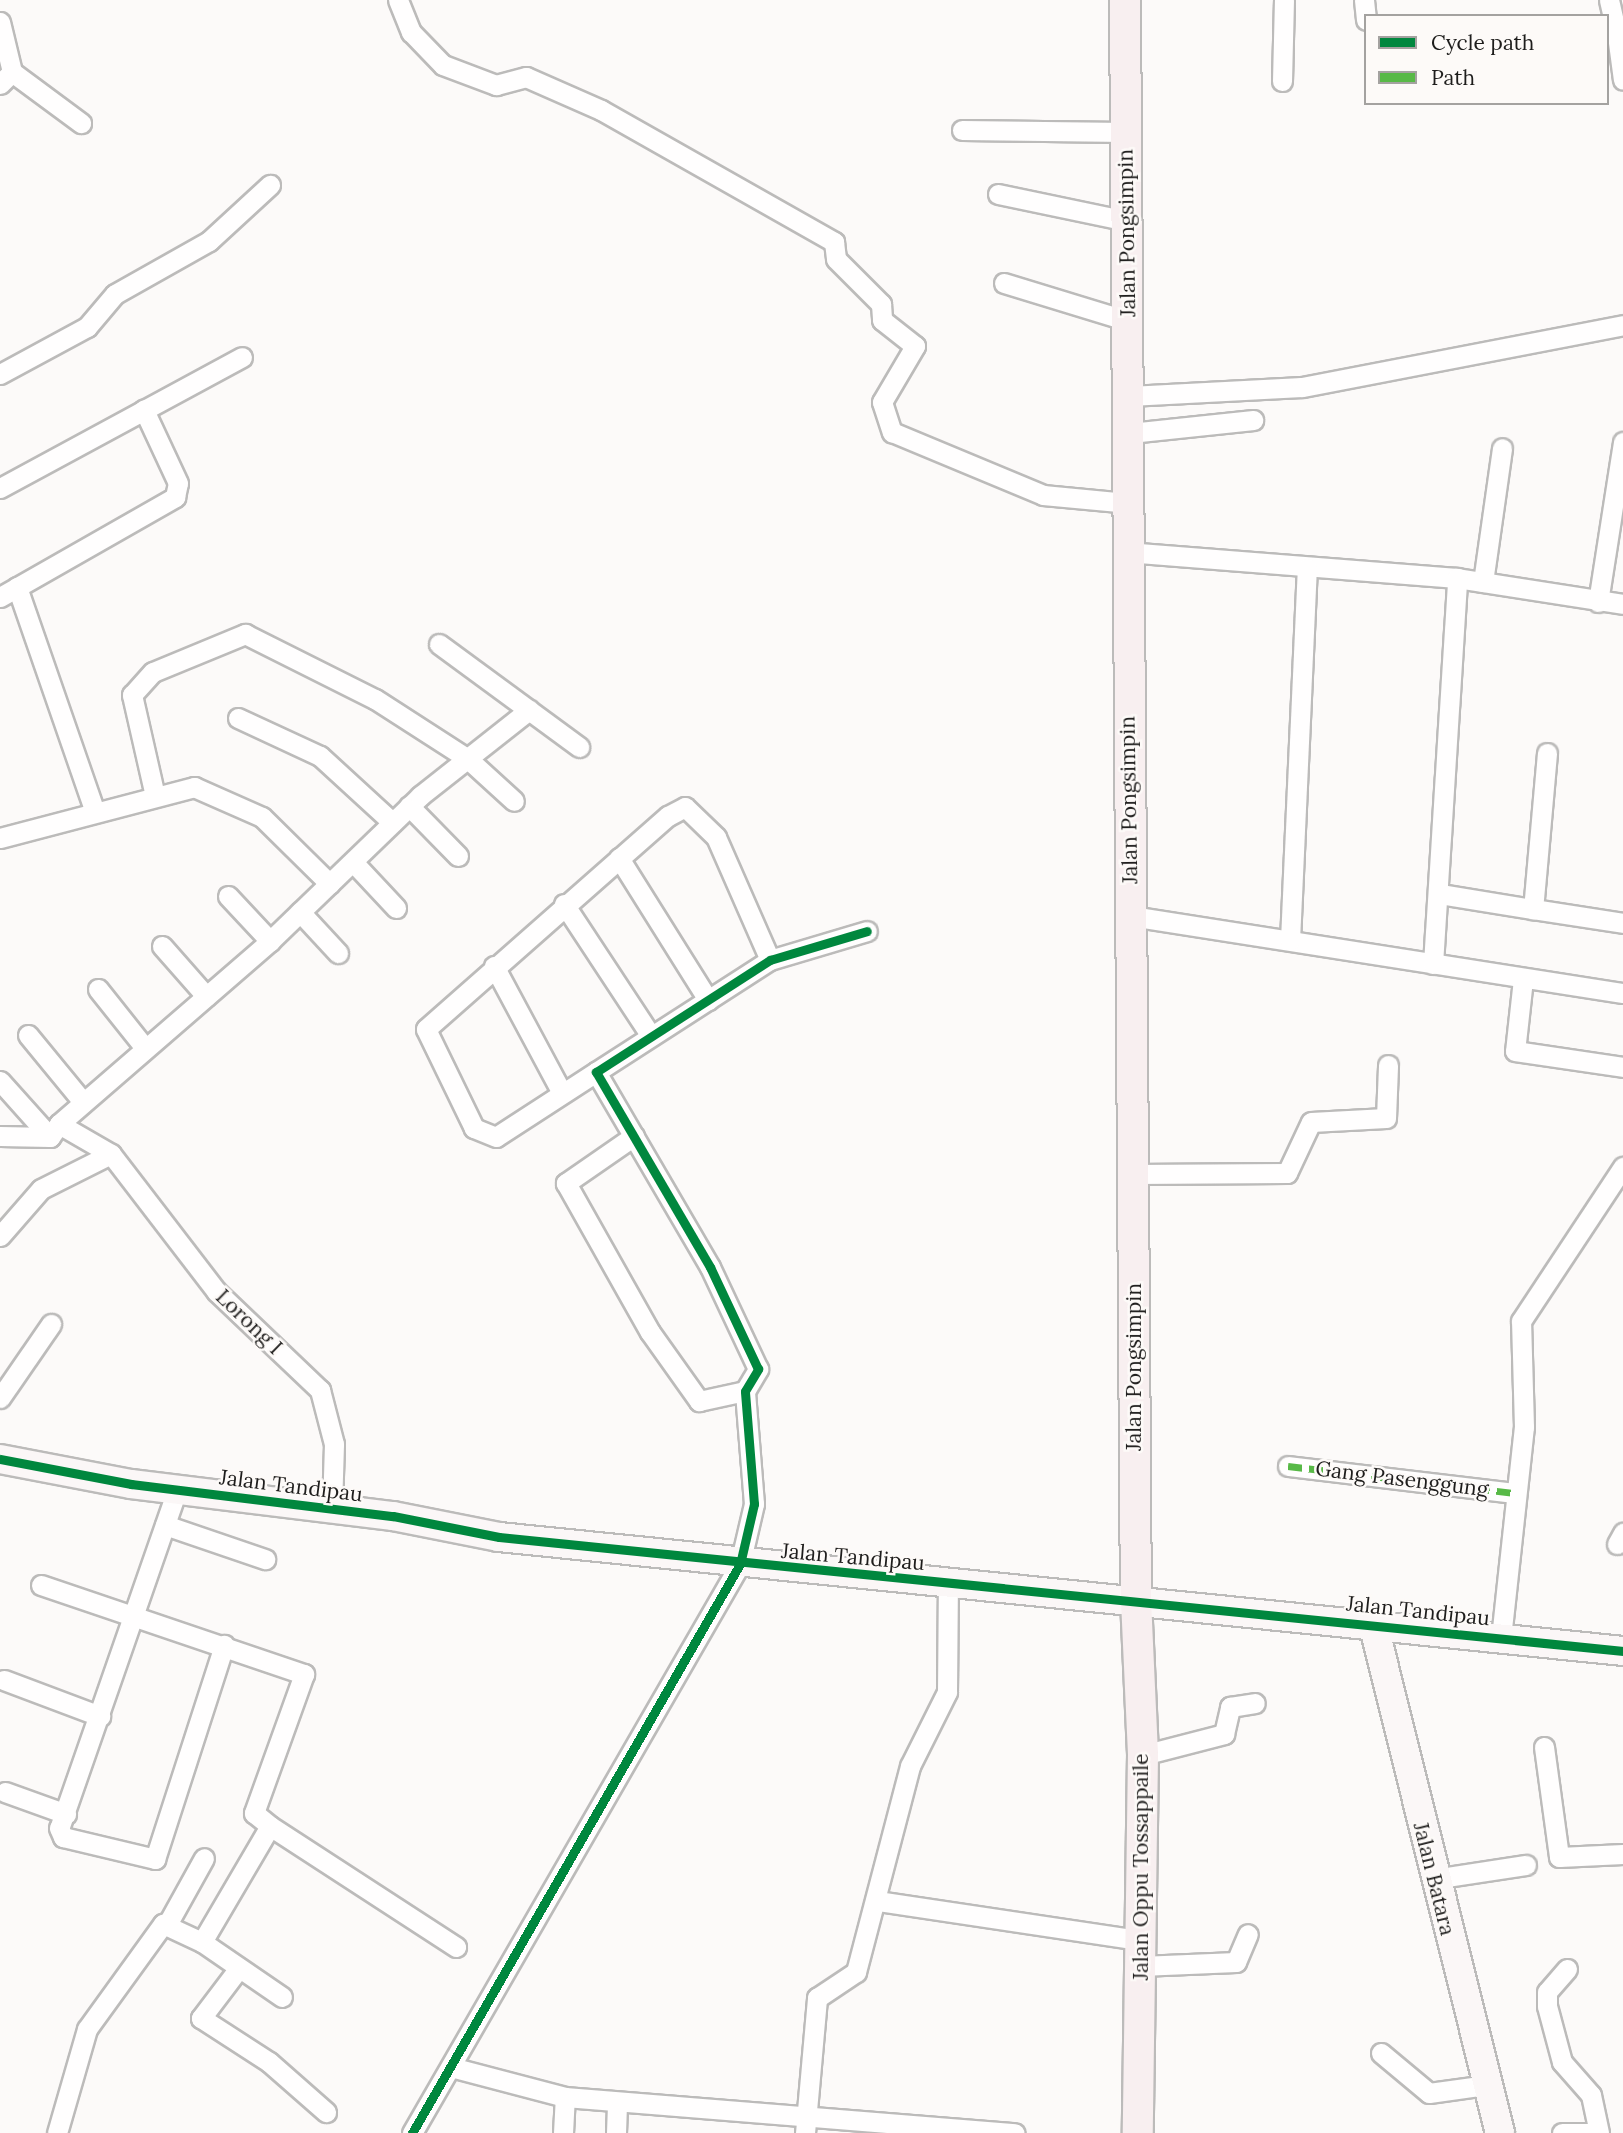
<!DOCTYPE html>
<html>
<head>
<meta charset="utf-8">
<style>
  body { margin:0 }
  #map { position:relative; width:1623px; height:2133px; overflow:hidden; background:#fcfaf9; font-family:Lora,serif }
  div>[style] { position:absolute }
  .roads { filter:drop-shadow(2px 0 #bcbbba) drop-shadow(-2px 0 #bcbbba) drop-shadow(0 2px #bcbbba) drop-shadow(0 -2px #bcbbba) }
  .street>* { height:19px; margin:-9.5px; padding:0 9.5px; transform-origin:9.5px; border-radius:9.5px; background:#fffefe }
  .secondary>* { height:28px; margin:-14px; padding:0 14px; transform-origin:14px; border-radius:14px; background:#fbf7f7 }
  .primary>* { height:30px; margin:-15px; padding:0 15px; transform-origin:15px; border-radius:15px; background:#f8eff0 }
  .quiet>* { height:7px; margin-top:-3.5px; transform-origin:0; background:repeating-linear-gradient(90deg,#58b947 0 14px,transparent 0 21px) }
  .cycleway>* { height:9px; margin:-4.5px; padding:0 4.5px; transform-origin:4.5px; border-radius:4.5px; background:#00873e }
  span { translate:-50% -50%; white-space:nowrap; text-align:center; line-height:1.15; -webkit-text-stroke:5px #fdfaf8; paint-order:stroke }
  .street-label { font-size:21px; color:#1e1d1c }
  .legend { position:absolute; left:1364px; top:14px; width:245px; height:91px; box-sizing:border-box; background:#fdfaf8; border:2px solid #a4a2a0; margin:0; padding:9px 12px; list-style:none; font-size:21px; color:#1e1d1c }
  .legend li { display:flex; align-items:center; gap:14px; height:35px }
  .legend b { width:35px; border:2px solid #a4a2a0 }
</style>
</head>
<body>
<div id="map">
  <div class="roads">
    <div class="street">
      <div style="left:398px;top:0;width:35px;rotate:68deg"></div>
      <div style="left:411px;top:32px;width:46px;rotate:45.9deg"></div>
      <div style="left:443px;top:65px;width:57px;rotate:20.7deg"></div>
      <div style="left:496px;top:85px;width:31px;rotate:-15deg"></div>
      <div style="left:526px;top:77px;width:82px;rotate:23.7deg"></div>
      <div style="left:601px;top:110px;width:268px;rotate:29.5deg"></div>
      <div style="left:834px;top:242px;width:17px;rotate:83deg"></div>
      <div style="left:836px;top:259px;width:64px;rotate:45deg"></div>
      <div style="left:881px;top:304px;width:16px;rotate:86deg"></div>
      <div style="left:882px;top:320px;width:42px;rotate:38.2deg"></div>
      <div style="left:915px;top:346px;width:65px;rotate:120.5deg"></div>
      <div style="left:882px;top:402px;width:32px;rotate:72deg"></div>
      <div style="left:892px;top:432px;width:164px;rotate:22.6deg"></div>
      <div style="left:1043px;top:495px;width:84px;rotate:5.4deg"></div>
      <div style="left:1364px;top:0;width:20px;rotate:84deg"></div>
      <div style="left:1609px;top:0;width:36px;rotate:77deg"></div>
      <div style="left:0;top:22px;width:51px;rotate:76.5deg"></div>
      <div style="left:12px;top:72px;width:17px;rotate:135deg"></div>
      <div style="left:1623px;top:34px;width:6px;rotate:171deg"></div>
      <div style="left:1617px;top:35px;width:45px;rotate:82.4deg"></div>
      <div style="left:12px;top:72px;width:86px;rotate:36.5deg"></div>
      <div style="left:1282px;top:81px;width:81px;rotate:-88.6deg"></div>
      <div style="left:962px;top:130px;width:164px;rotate:0.7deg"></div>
      <div style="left:998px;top:194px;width:132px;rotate:11.8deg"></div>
      <div style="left:1004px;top:283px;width:130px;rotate:17deg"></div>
      <div style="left:0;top:374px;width:99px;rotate:-28.4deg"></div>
      <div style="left:87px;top:327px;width:43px;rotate:-49.7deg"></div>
      <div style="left:115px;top:294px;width:108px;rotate:-29.4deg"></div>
      <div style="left:209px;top:241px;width:83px;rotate:-42.6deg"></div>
      <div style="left:1129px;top:396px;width:173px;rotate:-3deg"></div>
      <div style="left:1302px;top:387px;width:327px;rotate:-10.9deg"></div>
      <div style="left:1130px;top:433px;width:124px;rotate:-6deg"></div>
      <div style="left:0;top:488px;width:275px;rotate:-28.4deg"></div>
      <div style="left:1126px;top:552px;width:332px;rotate:4.5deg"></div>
      <div style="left:1457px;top:578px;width:168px;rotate:8.9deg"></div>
      <div style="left:1483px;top:582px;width:135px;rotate:-81.9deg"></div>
      <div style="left:17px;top:587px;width:238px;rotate:70.9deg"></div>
      <div style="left:0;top:597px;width:202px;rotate:-29.7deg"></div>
      <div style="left:175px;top:497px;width:14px;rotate:-78deg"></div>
      <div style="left:178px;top:483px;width:81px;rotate:-115deg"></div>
      <div style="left:1598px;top:602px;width:162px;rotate:-81.1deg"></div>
      <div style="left:439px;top:644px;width:174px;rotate:36.3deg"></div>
      <div style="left:238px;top:718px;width:90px;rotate:24.9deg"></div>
      <div style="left:320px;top:756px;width:98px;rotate:42.5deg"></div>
      <div style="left:1547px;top:753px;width:157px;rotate:95.1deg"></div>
      <div style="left:1533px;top:909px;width:91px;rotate:8.8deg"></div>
      <div style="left:155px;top:796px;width:104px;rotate:-102.8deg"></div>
      <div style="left:132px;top:695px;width:31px;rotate:-48deg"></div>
      <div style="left:153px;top:672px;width:100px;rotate:-22.4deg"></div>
      <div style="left:245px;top:634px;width:145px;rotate:26.6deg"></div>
      <div style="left:375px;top:699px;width:111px;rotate:32.8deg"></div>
      <div style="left:468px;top:759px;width:62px;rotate:42.4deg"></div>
      <div style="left:409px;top:806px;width:70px;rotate:45.6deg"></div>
      <div style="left:0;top:838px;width:201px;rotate:-14.7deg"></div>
      <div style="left:194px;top:787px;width:74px;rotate:23.8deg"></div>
      <div style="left:262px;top:817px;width:95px;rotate:44.6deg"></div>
      <div style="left:619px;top:858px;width:168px;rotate:57.9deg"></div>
      <div style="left:353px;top:862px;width:63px;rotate:46.9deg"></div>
      <div style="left:1440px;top:894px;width:94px;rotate:9.2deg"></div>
      <div style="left:228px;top:896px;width:62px;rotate:47deg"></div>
      <div style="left:564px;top:904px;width:158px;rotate:56.6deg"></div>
      <div style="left:300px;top:912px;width:56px;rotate:47.2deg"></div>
      <div style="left:1131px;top:916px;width:498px;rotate:8.9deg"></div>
      <div style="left:1290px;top:940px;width:372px;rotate:-87.4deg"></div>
      <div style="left:162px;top:946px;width:67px;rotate:48.7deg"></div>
      <div style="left:1433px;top:964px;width:387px;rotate:-86.4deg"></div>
      <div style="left:494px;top:966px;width:142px;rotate:61.8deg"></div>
      <div style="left:1523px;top:979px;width:72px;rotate:96.3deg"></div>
      <div style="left:1515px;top:1051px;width:109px;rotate:8.4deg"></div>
      <div style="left:98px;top:989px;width:75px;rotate:51.5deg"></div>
      <div style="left:28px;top:1035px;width:87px;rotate:50.6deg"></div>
      <div style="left:596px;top:1072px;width:119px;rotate:147deg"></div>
      <div style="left:496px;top:1137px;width:24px;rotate:-158deg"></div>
      <div style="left:474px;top:1128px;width:110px;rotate:-115.9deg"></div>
      <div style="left:426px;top:1029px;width:322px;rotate:-41.4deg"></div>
      <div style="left:668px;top:816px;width:19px;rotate:-28deg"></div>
      <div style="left:685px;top:807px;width:43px;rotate:44.1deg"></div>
      <div style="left:716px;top:837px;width:134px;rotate:66.3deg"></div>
      <div style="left:0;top:1081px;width:75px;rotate:48.2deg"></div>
      <div style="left:50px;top:1137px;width:16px;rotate:-55deg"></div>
      <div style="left:59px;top:1124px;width:60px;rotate:30deg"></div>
      <div style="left:111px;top:1154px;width:173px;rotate:52.5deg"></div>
      <div style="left:216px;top:1291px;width:144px;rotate:43.6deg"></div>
      <div style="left:320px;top:1390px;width:56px;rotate:75.5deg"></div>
      <div style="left:334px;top:1444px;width:64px;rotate:91.8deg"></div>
      <div style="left:59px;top:1124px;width:279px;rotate:-40.9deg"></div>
      <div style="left:270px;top:941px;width:209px;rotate:-44deg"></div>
      <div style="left:420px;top:796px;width:139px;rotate:-38.3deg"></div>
      <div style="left:0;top:1136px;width:50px;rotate:1.1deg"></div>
      <div style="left:634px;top:1136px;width:83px;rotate:145.3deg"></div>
      <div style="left:566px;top:1183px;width:171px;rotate:60.6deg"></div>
      <div style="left:650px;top:1332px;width:85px;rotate:54.6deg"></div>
      <div style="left:699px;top:1401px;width:47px;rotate:-12.3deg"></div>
      <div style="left:1133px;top:1174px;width:154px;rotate:-0.4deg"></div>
      <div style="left:1287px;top:1173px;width:56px;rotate:-64.8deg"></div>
      <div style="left:1311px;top:1122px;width:75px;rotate:-3.1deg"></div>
      <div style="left:1386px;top:1118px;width:53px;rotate:-87.8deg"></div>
      <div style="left:0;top:1236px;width:62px;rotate:-48.9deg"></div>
      <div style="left:41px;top:1189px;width:78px;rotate:-26.6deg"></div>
      <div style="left:0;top:1398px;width:90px;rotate:-55.4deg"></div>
      <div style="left:1288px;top:1466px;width:229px;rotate:6.8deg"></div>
      <div style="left:177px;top:1490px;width:358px;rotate:109.2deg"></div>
      <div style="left:59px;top:1828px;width:10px;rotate:66deg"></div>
      <div style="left:63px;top:1837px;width:95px;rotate:13.4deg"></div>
      <div style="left:155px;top:1859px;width:225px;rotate:-72.1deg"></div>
      <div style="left:165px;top:1525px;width:106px;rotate:18.8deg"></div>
      <div style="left:1617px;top:1544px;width:13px;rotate:-61deg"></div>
      <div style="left:41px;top:1585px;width:278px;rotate:18.7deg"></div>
      <div style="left:304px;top:1674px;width:148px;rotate:109.8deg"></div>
      <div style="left:254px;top:1813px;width:21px;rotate:39deg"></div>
      <div style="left:1501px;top:1638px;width:212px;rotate:-83.8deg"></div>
      <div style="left:1524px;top:1427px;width:106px;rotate:-91.6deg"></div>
      <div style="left:1521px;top:1321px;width:185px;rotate:-56.5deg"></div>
      <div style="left:4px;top:1680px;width:103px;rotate:20.6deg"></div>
      <div style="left:1544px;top:1747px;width:111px;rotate:82.2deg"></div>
      <div style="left:1559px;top:1857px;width:64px;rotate:-2.7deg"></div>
      <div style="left:1143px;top:1755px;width:84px;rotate:-14.5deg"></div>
      <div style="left:1224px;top:1734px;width:28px;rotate:-77deg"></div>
      <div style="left:1230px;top:1707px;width:25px;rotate:-9deg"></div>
      <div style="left:5px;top:1792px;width:65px;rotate:19.8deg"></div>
      <div style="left:1434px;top:1879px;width:93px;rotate:-8.7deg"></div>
      <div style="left:878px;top:1901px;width:265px;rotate:8.5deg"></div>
      <div style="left:168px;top:1923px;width:74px;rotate:-61deg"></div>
      <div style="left:202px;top:1942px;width:134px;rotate:-59.6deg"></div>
      <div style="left:270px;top:1826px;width:222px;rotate:33deg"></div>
      <div style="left:1140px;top:1966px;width:96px;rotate:-2.4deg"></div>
      <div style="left:1236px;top:1962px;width:30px;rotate:-67deg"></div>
      <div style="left:239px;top:1968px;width:63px;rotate:127.2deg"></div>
      <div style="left:201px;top:2018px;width:81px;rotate:32.9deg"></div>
      <div style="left:269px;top:2062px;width:76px;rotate:41.3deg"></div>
      <div style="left:1567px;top:1969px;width:30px;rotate:131deg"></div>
      <div style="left:1547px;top:1992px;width:14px;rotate:90deg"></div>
      <div style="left:1547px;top:2006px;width:58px;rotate:75deg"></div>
      <div style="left:1562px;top:2062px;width:44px;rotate:48.7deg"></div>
      <div style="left:1591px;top:2095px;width:39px;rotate:78deg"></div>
      <div style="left:1381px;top:2053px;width:62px;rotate:39.8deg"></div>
      <div style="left:1429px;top:2093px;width:59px;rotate:-7.9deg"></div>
      <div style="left:451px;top:2067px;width:118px;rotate:14.7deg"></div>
      <div style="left:57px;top:2133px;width:108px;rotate:-73.9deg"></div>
      <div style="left:87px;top:2029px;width:130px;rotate:-54.1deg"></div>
      <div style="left:163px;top:1924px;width:43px;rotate:24.8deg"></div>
      <div style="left:202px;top:1942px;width:97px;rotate:34.5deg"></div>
      <div style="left:412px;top:2133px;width:657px;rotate:-60.04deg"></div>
      <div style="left:740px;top:1564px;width:62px;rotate:-76.9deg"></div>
      <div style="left:754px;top:1504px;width:113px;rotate:-94.6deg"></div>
      <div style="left:745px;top:1391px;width:26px;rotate:-59deg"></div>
      <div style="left:758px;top:1369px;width:113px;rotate:-115.2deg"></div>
      <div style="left:710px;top:1267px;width:226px;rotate:-120.3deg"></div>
      <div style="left:596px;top:1072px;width:207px;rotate:-32.8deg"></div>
      <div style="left:770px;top:960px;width:101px;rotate:-16.6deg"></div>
      <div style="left:563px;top:2133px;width:36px;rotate:-87deg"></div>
      <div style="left:565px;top:2097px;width:451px;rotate:4.6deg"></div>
      <div style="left:616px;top:2133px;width:31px;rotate:-88deg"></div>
      <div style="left:805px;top:2133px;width:136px;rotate:-84.9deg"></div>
      <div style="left:817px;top:1998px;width:47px;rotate:-33.7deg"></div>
      <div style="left:856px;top:1972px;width:213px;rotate:-75.3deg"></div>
      <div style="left:910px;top:1766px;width:83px;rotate:-63.4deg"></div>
      <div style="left:947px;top:1692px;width:109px;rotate:-89.5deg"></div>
      <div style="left:1562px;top:2133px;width:26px"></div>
    </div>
    <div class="secondary">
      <div style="left:0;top:1459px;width:133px;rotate:10.8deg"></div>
      <div style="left:131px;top:1484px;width:264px;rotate:7deg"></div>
      <div style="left:393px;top:1516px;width:108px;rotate:11.2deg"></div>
      <div style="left:499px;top:1537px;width:1130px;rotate:5.79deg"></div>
      <div style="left:1373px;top:1623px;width:526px;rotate:76.02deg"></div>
    </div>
    <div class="primary">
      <div style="left:1125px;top:0;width:1600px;rotate:89.61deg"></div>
      <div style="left:1136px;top:1600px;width:155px;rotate:87.4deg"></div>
      <div style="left:1143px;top:1755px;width:378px;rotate:90.8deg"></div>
    </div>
  </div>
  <div class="quiet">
    <div style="left:1288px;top:1466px;width:229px;rotate:6.8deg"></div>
  </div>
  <div class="cycleway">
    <div style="left:0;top:1459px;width:133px;rotate:10.8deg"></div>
    <div style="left:131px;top:1484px;width:264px;rotate:7deg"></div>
    <div style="left:393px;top:1516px;width:108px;rotate:11.2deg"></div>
    <div style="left:499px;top:1537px;width:1130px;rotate:5.79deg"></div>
    <div style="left:412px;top:2133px;width:657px;rotate:-60.04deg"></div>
    <div style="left:740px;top:1564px;width:62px;rotate:-76.9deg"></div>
    <div style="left:754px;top:1504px;width:113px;rotate:-94.6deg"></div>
    <div style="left:745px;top:1391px;width:26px;rotate:-59deg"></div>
    <div style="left:758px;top:1369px;width:113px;rotate:-115.2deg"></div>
    <div style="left:710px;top:1267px;width:226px;rotate:-120.3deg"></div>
    <div style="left:596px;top:1072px;width:207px;rotate:-32.8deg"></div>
    <div style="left:770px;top:960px;width:101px;rotate:-16.6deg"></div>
  </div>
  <div class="street-label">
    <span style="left:1127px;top:233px;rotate:-91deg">Jalan Pongsimpin</span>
    <span style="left:1129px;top:800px;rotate:-91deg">Jalan Pongsimpin</span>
    <span style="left:249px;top:1322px;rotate:44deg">Lorong I</span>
    <span style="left:1134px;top:1367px;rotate:-90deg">Jalan Pongsimpin</span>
    <span style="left:1402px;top:1479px;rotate:7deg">Gang Pasenggung</span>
    <span style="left:291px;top:1486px;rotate:7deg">Jalan Tandipau</span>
    <span style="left:853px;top:1557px;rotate:5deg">Jalan Tandipau</span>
    <span style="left:1418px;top:1611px;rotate:6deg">Jalan Tandipau</span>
    <span style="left:1141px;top:1867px;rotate:-90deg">Jalan Oppu Tossappaile</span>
    <span style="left:1434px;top:1879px;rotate:76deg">Jalan Batara</span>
  </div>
  <ul class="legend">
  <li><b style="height:9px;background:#00873e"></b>Cycle path</li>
  <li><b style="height:9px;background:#58b947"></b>Path</li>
  </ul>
</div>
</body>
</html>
